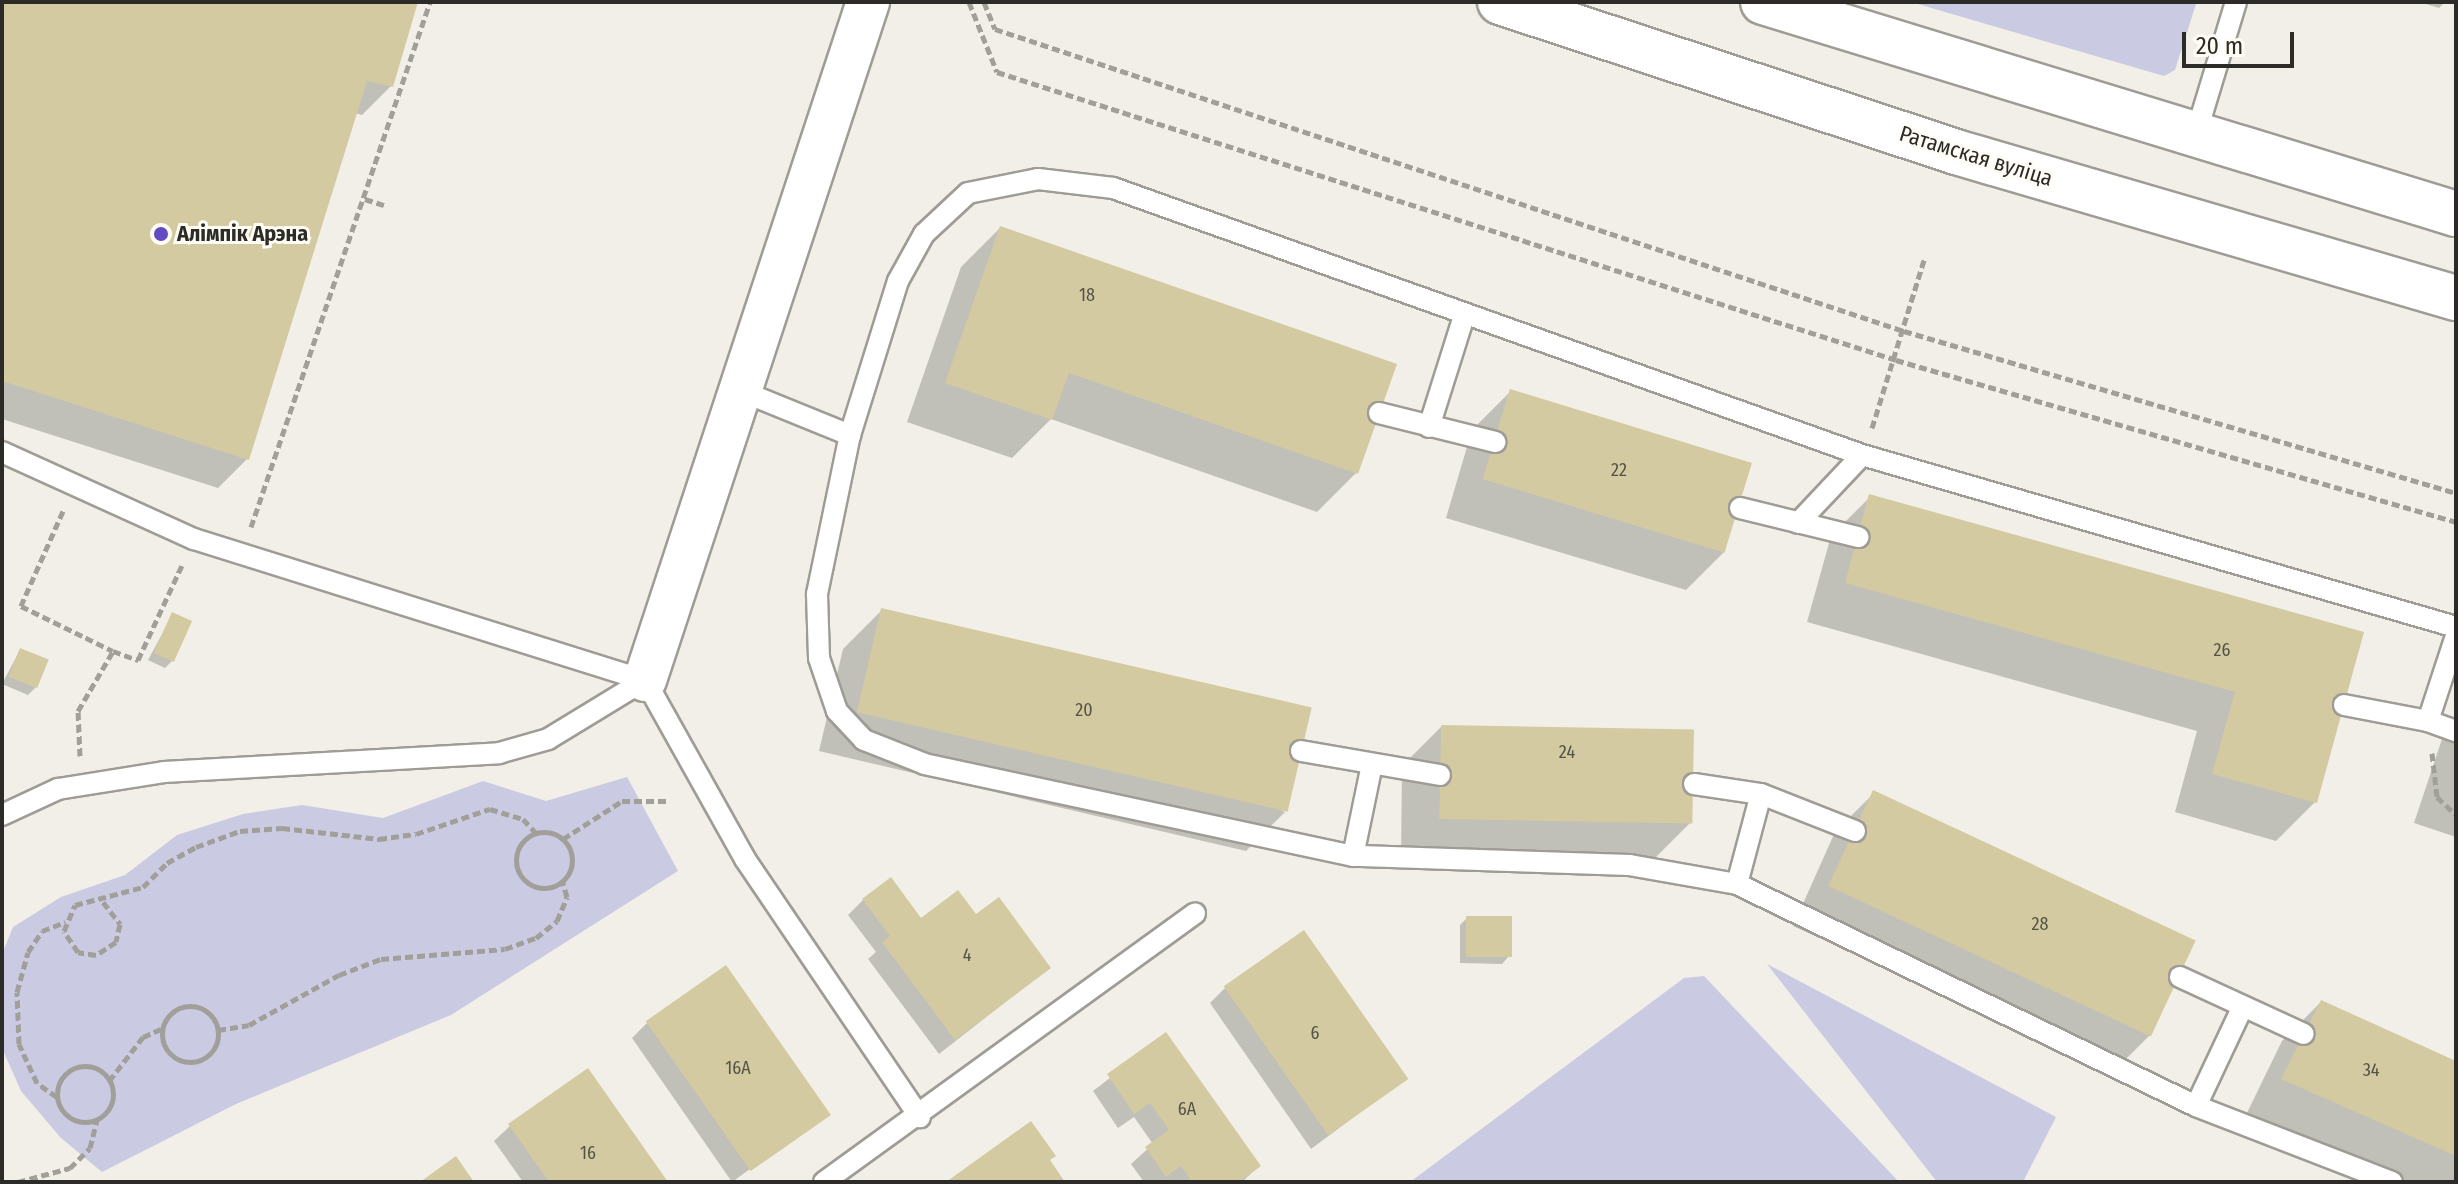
<!DOCTYPE html>
<html>
<head>
<meta charset="utf-8">
<style>
  body { margin:0 }
  #map { position:relative; width:2458px; height:1184px; overflow:hidden; background:#f1efe7; font-family:"Fira Sans Condensed",sans-serif }
  div>[style] { position:absolute }
  .green>* { inset:0; background:#cbcae3 }
  .shadow>* { inset:0; background:#0003 }
  .building>* { inset:0; background:#d4caa1; transform-origin:0 0 }
  .path>* { height:5px; margin-top:-2.5px; transform-origin:0; background:repeating-linear-gradient(90deg,#a19f99 0 8px,transparent 0 12px) }
  .path>.ring { margin:-2.5px; padding:0; box-sizing:content-box; background:none; border:5px solid #a19f99; border-radius:50% }
  .roads { filter:drop-shadow(2px 0 #9e9c95) drop-shadow(-2px 0 #9e9c95) drop-shadow(0 2px #9e9c95) drop-shadow(0 -2px #9e9c95) }
  .lane>* { height:20px; margin:-10px; padding:0 10px; transform-origin:10px; border-radius:10px; background:#fff }
  .street>* { height:42px; margin:-21px; padding:0 21px; transform-origin:21px; border-radius:21px; background:#fff }
  .secondary>* { height:44px; margin:-22px; padding:0 22px; transform-origin:22px; border-radius:22px; background:#fff }
  .dots>* { width:22px; height:22px; translate:-50% -50%; box-sizing:border-box; border:4px solid #fefcf4; border-radius:50% }
  span { translate:-50% -50%; white-space:nowrap; text-align:center; line-height:1.15; -webkit-text-stroke:6px #fefcf4; paint-order:stroke }
  .number-label { font-size:18px; color:#565346 }
  .number-label span { -webkit-text-stroke-width:0 }
  .street-label { font-size:22px; color:#2c2b28 }
  .poi-label { font-size:22px; color:#2c2b28; font-weight:700 }
  .left { translate:0 -50%; text-align:left }
  .frame { position:absolute; inset:0; border:4px solid #2c2b28; pointer-events:none }
  .scale { position:absolute; left:2182px; top:32px; width:112px; height:36px; box-sizing:border-box; border:4px solid #2c2b28; border-top:0; padding-left:10px; font-size:24px; line-height:28px; white-space:nowrap; color:#2c2b28; -webkit-text-stroke:6px #fefcf4; paint-order:stroke }
</style>
</head>
<body>
<div id="map">
  <div class="green">
    <div style="clip-path:polygon(1911px 2px,2195px 2px,2196px 4px,2175px 70px,2164px 76px)"></div>
    <div style="clip-path:polygon(627px 777px,678px 871px,451px 1015px,236px 1104px,102px 1172px,61px 1138px,21px 1091px,2px 1048px,2px 954px,13px 927px,61px 897px,125px 875px,177px 835px,243px 814px,302px 805px,383px 818px,483px 781px,546px 801px)"></div>
    <div style="clip-path:polygon(1767px 964px,2056px 1117px,2023px 1182px,1937px 1182px)"></div>
    <div style="clip-path:polygon(1704px 976px,1899px 1182px,1410px 1182px,1684px 978px)"></div>
  </div>
  <div class="shadow">
    <div style="clip-path:polygon(2px 2px,415px 2px,391px 86px,362px 115px,355px 113px,247px 459px,218px 488px,2px 419px)"></div>
    <div style="clip-path:polygon(2419px 2px,2445px 2px,2439px 8px)"></div>
    <div style="clip-path:polygon(1000px 228px,1356px 473px,1317px 512px,1051px 419px,1012px 458px,907px 422px,961px 267px)"></div>
    <div style="clip-path:polygon(1511px 391px,1725px 551px,1686px 590px,1446px 518px,1472px 430px)"></div>
    <div style="clip-path:polygon(1870px 497px,2362px 634px,2315px 802px,2276px 841px,2175px 812px,2197px 731px,1807px 622px,1831px 536px)"></div>
    <div style="clip-path:polygon(882px 610px,1285px 812px,1246px 851px,819px 751px,843px 649px)"></div>
    <div style="clip-path:polygon(173px 614px,172px 661px,165px 668px,148px 660px)"></div>
    <div style="clip-path:polygon(20px 650px,35px 688px,28px 695px,2px 684px)"></div>
    <div style="clip-path:polygon(2456px 720px,2456px 837px,2414px 823px,2444px 733px)"></div>
    <div style="clip-path:polygon(1441px 727px,1691px 822px,1652px 861px,1401px 857px,1402px 766px)"></div>
    <div style="clip-path:polygon(1874px 793px,2153px 1032px,2114px 1071px,1793px 926px,1835px 832px)"></div>
    <div style="clip-path:polygon(863px 900px,920px 921px,975px 917px,1049px 968px,939px 1054px,868px 959px,876px 952px,848px 915px)"></div>
    <div style="clip-path:polygon(1467px 918px,1509px 956px,1502px 964px,1460px 963px,1460px 925px)"></div>
    <div style="clip-path:polygon(1225px 988px,1405px 1079px,1311px 1149px,1210px 1003px)"></div>
    <div style="clip-path:polygon(2321px 1002px,2456px 1063px,2456px 1182px,2389px 1182px,2244px 1119px,2282px 1041px)"></div>
    <div style="clip-path:polygon(647px 1023px,827px 1114px,732px 1182px,632px 1038px)"></div>
    <div style="clip-path:polygon(1166px 1035px,1259px 1166px,1242px 1182px,1144px 1182px,1131px 1164px,1153px 1144px,1134px 1117px,1118px 1128px,1093px 1091px)"></div>
    <div style="clip-path:polygon(510px 1126px,665px 1182px,523px 1182px,494px 1141px)"></div>
  </div>
  <div class="building">
    <div style="clip-path:polygon(2px 2px,418px 2px,393px 87px,367px 81px,249px 460px,2px 381px)"></div>
    <div style="clip-path:polygon(1000px 226px,1397px 364px,1358px 474px,1069px 373px,1052px 420px,945px 383px)"></div>
    <div style="left:1510px;top:389px;width:253px;height:94px;rotate:17deg"></div>
    <div style="clip-path:polygon(1869px 494px,2364px 632px,2317px 803px,2212px 774px,2235px 692px,1845px 583px)"></div>
    <div style="left:881px;top:608px;width:442px;height:107px;rotate:13deg"></div>
    <div style="left:172px;top:612px;width:22px;height:45px;rotate:24deg"></div>
    <div style="left:20px;top:648px;width:31px;height:31px;rotate:22deg"></div>
    <div style="left:1441px;top:725px;width:253px;height:94px;rotate:1deg"></div>
    <div style="left:1873px;top:790px;width:356px;height:106px;rotate:25deg"></div>
    <div style="clip-path:polygon(891px 877px,921px 918px,958px 890px,976px 914px,999px 897px,1051px 968px,955px 1040px,882px 942px,890px 936px,862px 899px)"></div>
    <div style="left:1466px;top:916px;width:46px;height:41px"></div>
    <div style="left:1304px;top:930px;width:182px;height:98px;rotate:55deg"></div>
    <div style="left:726px;top:965px;width:183px;height:98px;rotate:55deg"></div>
    <div style="clip-path:polygon(2321px 1000px,2456px 1061px,2456px 1156px,2281px 1079px)"></div>
    <div style="clip-path:polygon(1166px 1032px,1261px 1166px,1239px 1182px,1192px 1182px,1181px 1166px,1166px 1177px,1145px 1147px,1169px 1130px,1150px 1103px,1134px 1114px,1107px 1074px)"></div>
    <div style="clip-path:polygon(588px 1068px,668px 1182px,549px 1182px,508px 1124px)"></div>
    <div style="clip-path:polygon(1031px 1121px,1056px 1156px,1050px 1160px,1065px 1182px,946px 1182px)"></div>
    <div style="clip-path:polygon(456px 1156px,474px 1182px,420px 1182px)"></div>
  </div>
  <div class="path">
    <div style="left:969px;top:2px;width:75px;rotate:68.2deg"></div>
    <div style="left:997px;top:72px;width:944px;rotate:17.76deg"></div>
    <div style="left:1896px;top:360px;width:583px;rotate:16.13deg"></div>
    <div style="left:984px;top:2px;width:29px;rotate:68deg"></div>
    <div style="left:995px;top:29px;width:958px;rotate:18.38deg"></div>
    <div style="left:1904px;top:331px;width:575px;rotate:16.36deg"></div>
    <div style="left:365px;top:199px;width:20px;rotate:18deg"></div>
    <div style="left:1872px;top:428px;width:179px;rotate:-72.8deg"></div>
    <div style="left:63px;top:511px;width:104px;rotate:113.9deg"></div>
    <div style="left:21px;top:606px;width:102px;rotate:26.1deg"></div>
    <div style="left:251px;top:527px;width:555px;rotate:-71.17deg"></div>
    <div style="left:2432px;top:753px;width:44px;rotate:83.5deg"></div>
    <div style="left:2437px;top:797px;width:26px;rotate:43deg"></div>
    <div style="left:80px;top:756px;width:45px;rotate:-92.5deg"></div>
    <div style="left:78px;top:711px;width:69px;rotate:-59.7deg"></div>
    <div style="left:113px;top:651px;width:27px;rotate:20deg"></div>
    <div style="left:138px;top:660px;width:105px;rotate:-65.1deg"></div>
    <div class="ring" style="left:516px;top:832px;width:51px;height:51px"></div>
    <div style="left:563px;top:839px;width:70px;rotate:-32.8deg"></div>
    <div style="left:622px;top:801px;width:48px"></div>
    <div style="left:103px;top:902px;width:28px;rotate:52deg"></div>
    <div style="left:120px;top:924px;width:18px;rotate:103deg"></div>
    <div style="left:116px;top:942px;width:24px;rotate:147deg"></div>
    <div style="left:96px;top:955px;width:18px;rotate:-171deg"></div>
    <div style="left:78px;top:952px;width:25px;rotate:-124deg"></div>
    <div style="left:64px;top:931px;width:28px;rotate:-67deg"></div>
    <div style="left:75px;top:905px;width:70px;rotate:-14.8deg"></div>
    <div style="left:143px;top:887px;width:34px;rotate:-45deg"></div>
    <div style="left:167px;top:863px;width:33px;rotate:-29deg"></div>
    <div style="left:196px;top:847px;width:47px;rotate:-20deg"></div>
    <div style="left:240px;top:831px;width:42px;rotate:-4.1deg"></div>
    <div style="left:282px;top:828px;width:98px;rotate:6.5deg"></div>
    <div style="left:379px;top:839px;width:37px;rotate:-8deg"></div>
    <div style="left:416px;top:834px;width:78px;rotate:-18.7deg"></div>
    <div style="left:490px;top:809px;width:34px;rotate:17deg"></div>
    <div style="left:523px;top:819px;width:19px;rotate:47deg"></div>
    <div class="ring" style="left:162px;top:1006px;width:51px;height:51px"></div>
    <div style="left:218px;top:1030px;width:31px;rotate:-9deg"></div>
    <div style="left:249px;top:1025px;width:103px;rotate:-29.1deg"></div>
    <div style="left:339px;top:975px;width:45px;rotate:-20.9deg"></div>
    <div style="left:381px;top:959px;width:124px;rotate:-4.6deg"></div>
    <div style="left:505px;top:949px;width:33px;rotate:-20deg"></div>
    <div style="left:536px;top:938px;width:27px;rotate:-39deg"></div>
    <div style="left:557px;top:921px;width:26px;rotate:-67deg"></div>
    <div style="left:567px;top:897px;width:18px;rotate:-106deg"></div>
    <div class="ring" style="left:57px;top:1066px;width:51px;height:51px"></div>
    <div style="left:109px;top:1081px;width:56px;rotate:-52.3deg"></div>
    <div style="left:143px;top:1037px;width:22px;rotate:-24deg"></div>
    <div style="left:57px;top:1097px;width:24px;rotate:-145deg"></div>
    <div style="left:37px;top:1083px;width:43px;rotate:-114.8deg"></div>
    <div style="left:19px;top:1044px;width:52px;rotate:-92.2deg"></div>
    <div style="left:17px;top:992px;width:41px;rotate:-74.6deg"></div>
    <div style="left:28px;top:952px;width:25px;rotate:-56deg"></div>
    <div style="left:42px;top:931px;width:25px;rotate:-21deg"></div>
    <div style="left:18px;top:1182px;width:54px;rotate:-15.1deg"></div>
    <div style="left:70px;top:1168px;width:28px;rotate:-45deg"></div>
    <div style="left:90px;top:1148px;width:30px;rotate:-76deg"></div>
  </div>
  <div class="roads">
    <div class="lane">
      <div style="left:2195px;top:137px;width:141px;rotate:-73.1deg"></div>
      <div style="left:739px;top:390px;width:120px;rotate:22.1deg"></div>
      <div style="left:1379px;top:413px;width:120px;rotate:14deg"></div>
      <div style="left:1429px;top:427px;width:116px;rotate:-72.5deg"></div>
      <div style="left:2px;top:452px;width:211px;rotate:24.4deg"></div>
      <div style="left:194px;top:539px;width:473px;rotate:17.4deg"></div>
      <div style="left:645px;top:680px;width:205px;rotate:60.8deg"></div>
      <div style="left:745px;top:859px;width:312px;rotate:55.9deg"></div>
      <div style="left:1740px;top:508px;width:122px;rotate:13.8deg"></div>
      <div style="left:1798px;top:523px;width:93px;rotate:-46.7deg"></div>
      <div style="left:2344px;top:705px;width:86px;rotate:10.8deg"></div>
      <div style="left:2428px;top:721px;width:30px;rotate:20deg"></div>
      <div style="left:2428px;top:721px;width:89px;rotate:-71.8deg"></div>
      <div style="left:1301px;top:751px;width:141px;rotate:9.8deg"></div>
      <div style="left:1694px;top:784px;width:68px;rotate:8.5deg"></div>
      <div style="left:1761px;top:794px;width:101px;rotate:21.5deg"></div>
      <div style="left:2px;top:815px;width:62px;rotate:-24.9deg"></div>
      <div style="left:58px;top:789px;width:107px;rotate:-9.1deg"></div>
      <div style="left:164px;top:772px;width:336px;rotate:-3.2deg"></div>
      <div style="left:499px;top:753px;width:51px;rotate:-15.9deg"></div>
      <div style="left:548px;top:739px;width:114px;rotate:-31.3deg"></div>
      <div style="left:1353px;top:856px;width:94px;rotate:-78.3deg"></div>
      <div style="left:1737px;top:884px;width:93px;rotate:-75.1deg"></div>
      <div style="left:2180px;top:977px;width:136px;rotate:24.7deg"></div>
      <div style="left:2196px;top:1106px;width:110px;rotate:-64.8deg"></div>
      <div style="left:824px;top:1182px;width:458px;rotate:-35.9deg"></div>
      <div style="left:2392px;top:1182px;width:210px;rotate:-158.8deg"></div>
      <div style="left:2196px;top:1106px;width:510px;rotate:-154.19deg"></div>
      <div style="left:1737px;top:884px;width:110px;rotate:-170deg"></div>
      <div style="left:1629px;top:865px;width:276px;rotate:-178.1deg"></div>
      <div style="left:1353px;top:856px;width:438px;rotate:-167.9deg"></div>
      <div style="left:925px;top:764px;width:66px;rotate:-158.5deg"></div>
      <div style="left:864px;top:740px;width:40px;rotate:-133deg"></div>
      <div style="left:837px;top:711px;width:56px;rotate:-108.8deg"></div>
      <div style="left:819px;top:658px;width:64px;rotate:-91.8deg"></div>
      <div style="left:817px;top:594px;width:162px;rotate:-78.3deg"></div>
      <div style="left:850px;top:435px;width:161px;rotate:-72.7deg"></div>
      <div style="left:898px;top:281px;width:54px;rotate:-61deg"></div>
      <div style="left:924px;top:234px;width:60px;rotate:-43deg"></div>
      <div style="left:968px;top:193px;width:71px;rotate:-11.3deg"></div>
      <div style="left:1038px;top:179px;width:76px;rotate:6.8deg"></div>
      <div style="left:1113px;top:188px;width:795px;rotate:19.62deg"></div>
      <div style="left:1862px;top:455px;width:618px;rotate:16.15deg"></div>
    </div>
    <div class="street">
      <div style="left:645px;top:680px;width:714px;rotate:-71.79deg"></div>
    </div>
    <div class="secondary">
      <div style="left:1500px;top:2px;width:480px;rotate:18.2deg"></div>
      <div style="left:1956px;top:152px;width:521px;rotate:16.28deg"></div>
      <div style="left:1763px;top:2px;width:725px;rotate:17.01deg"></div>
    </div>
  </div>
  <div class="dots">
    <div style="left:161px;top:234px;background:#624ac3"></div>
  </div>
  <div class="number-label">
    <span style="left:1087px;top:295px">18</span>
    <span style="left:1619px;top:470px">22</span>
    <span style="left:2222px;top:650px">26</span>
    <span style="left:1084px;top:710px">20</span>
    <span style="left:1567px;top:752px">24</span>
    <span style="left:2040px;top:924px">28</span>
    <span style="left:967px;top:955px">4</span>
    <span style="left:1315px;top:1033px">6</span>
    <span style="left:738px;top:1068px">16А</span>
    <span style="left:2371px;top:1070px">34</span>
    <span style="left:1187px;top:1109px">6А</span>
    <span style="left:588px;top:1153px">16</span>
  </div>
  <div class="street-label">
    <span style="left:1976px;top:156px;rotate:17deg">Ратамская вуліца</span>
  </div>
  <div class="poi-label">
    <span class="left" style="left:177px;top:234px">Алімпік Арэна</span>
  </div>
  <div class="frame"></div>
  <div class="scale">20 m</div>
</div>
</body>
</html>
